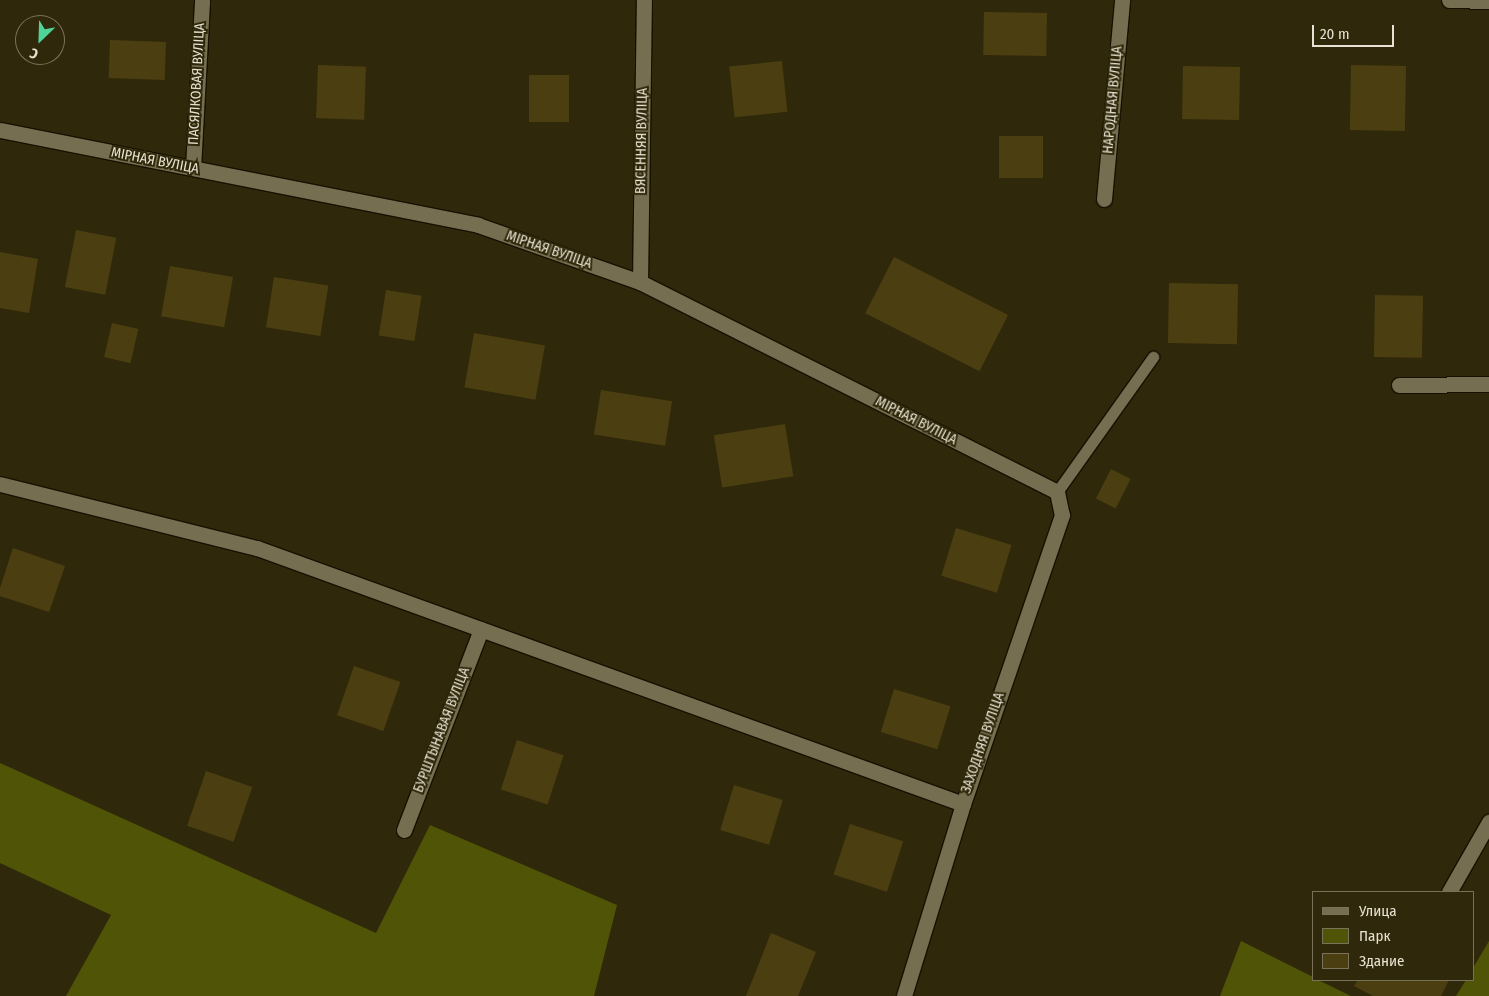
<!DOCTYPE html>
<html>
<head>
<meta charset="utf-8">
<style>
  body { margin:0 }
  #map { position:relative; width:1489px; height:996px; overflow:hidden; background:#30280b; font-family:"Fira Sans Condensed",sans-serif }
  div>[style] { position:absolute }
  .green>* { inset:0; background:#505407 }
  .building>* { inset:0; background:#4b3f11; transform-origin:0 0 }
  .roads { filter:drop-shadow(1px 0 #181000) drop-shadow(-1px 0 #181000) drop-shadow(0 1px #181000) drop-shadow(0 -1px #181000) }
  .lane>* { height:11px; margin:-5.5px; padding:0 5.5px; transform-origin:5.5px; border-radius:5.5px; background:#766e50 }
  .street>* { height:15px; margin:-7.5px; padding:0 7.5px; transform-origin:7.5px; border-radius:7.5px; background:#766e50 }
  span { translate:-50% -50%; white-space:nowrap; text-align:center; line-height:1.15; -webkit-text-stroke:4px #30280b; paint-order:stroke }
  .street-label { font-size:14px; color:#e7e2d1 }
  .legend { position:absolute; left:1312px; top:891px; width:162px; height:90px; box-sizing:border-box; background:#30280b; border:1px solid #79725a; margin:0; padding:6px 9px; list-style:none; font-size:15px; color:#e7e2d1 }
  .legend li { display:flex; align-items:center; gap:10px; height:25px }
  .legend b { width:25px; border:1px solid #79725a }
  .north { position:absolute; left:15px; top:15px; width:50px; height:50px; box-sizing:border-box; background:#30280b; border:1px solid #79725a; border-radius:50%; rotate:204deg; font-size:14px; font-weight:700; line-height:20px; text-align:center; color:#e7e2d1 }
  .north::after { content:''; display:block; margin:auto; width:18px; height:22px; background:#4fd399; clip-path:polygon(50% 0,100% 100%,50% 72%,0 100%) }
  .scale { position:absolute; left:1312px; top:25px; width:82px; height:22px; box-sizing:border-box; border:2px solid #e7e2d1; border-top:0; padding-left:6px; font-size:15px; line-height:18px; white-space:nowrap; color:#e7e2d1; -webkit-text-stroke:4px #30280b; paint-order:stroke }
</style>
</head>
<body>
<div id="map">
  <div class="green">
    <div style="clip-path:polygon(0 763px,376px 933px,430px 825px,617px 905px,594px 996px,66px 996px,111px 915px,0 863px)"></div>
    <div style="clip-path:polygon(1241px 941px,1313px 977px,1313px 980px,1318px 980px,1351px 996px,1220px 996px)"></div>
    <div style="clip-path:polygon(1489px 941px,1489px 996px,1456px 996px,1466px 980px,1473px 980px,1473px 968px)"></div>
  </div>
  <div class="building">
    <div style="left:984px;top:12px;width:63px;height:43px;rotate:1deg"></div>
    <div style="left:110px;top:40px;width:56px;height:38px;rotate:2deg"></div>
    <div style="left:782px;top:61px;width:51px;height:53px;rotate:84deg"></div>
    <div style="left:318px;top:65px;width:48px;height:53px;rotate:2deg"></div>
    <div style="left:1351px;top:65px;width:55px;height:65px;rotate:1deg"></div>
    <div style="left:1183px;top:66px;width:57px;height:53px;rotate:1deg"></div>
    <div style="left:529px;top:75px;width:40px;height:47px"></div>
    <div style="left:999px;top:136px;width:44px;height:42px"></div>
    <div style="left:76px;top:230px;width:41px;height:58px;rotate:11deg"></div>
    <div style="clip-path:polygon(0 252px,38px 259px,29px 313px,0 308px)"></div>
    <div style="left:894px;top:257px;width:128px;height:63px;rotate:27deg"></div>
    <div style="left:170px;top:266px;width:64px;height:51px;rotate:10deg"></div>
    <div style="left:274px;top:277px;width:55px;height:51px;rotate:9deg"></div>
    <div style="left:1169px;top:283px;width:69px;height:60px;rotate:1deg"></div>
    <div style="left:386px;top:290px;width:36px;height:46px;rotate:9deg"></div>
    <div style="left:1375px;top:295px;width:48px;height:62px;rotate:1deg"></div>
    <div style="left:112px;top:323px;width:27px;height:35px;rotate:13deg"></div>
    <div style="left:474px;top:333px;width:72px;height:55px;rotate:10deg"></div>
    <div style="left:601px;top:390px;width:72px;height:45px;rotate:9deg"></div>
    <div style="left:785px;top:424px;width:53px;height:72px;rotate:81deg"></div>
    <div style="left:1111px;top:469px;width:22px;height:33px;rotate:27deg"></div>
    <div style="left:956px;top:528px;width:58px;height:50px;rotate:17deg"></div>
    <div style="clip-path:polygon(13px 548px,65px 566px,49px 612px,0 596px,0 588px)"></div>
    <div style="left:354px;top:666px;width:49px;height:52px;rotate:19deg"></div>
    <div style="left:894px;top:689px;width:59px;height:45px;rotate:17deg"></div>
    <div style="left:517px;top:740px;width:49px;height:52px;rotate:18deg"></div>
    <div style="left:206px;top:771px;width:49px;height:58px;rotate:19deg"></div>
    <div style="left:734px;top:785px;width:51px;height:47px;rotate:17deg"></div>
    <div style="left:850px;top:824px;width:56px;height:53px;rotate:18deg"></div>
    <div style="clip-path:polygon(771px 933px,816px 952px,798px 996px,746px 996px)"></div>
    <div style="clip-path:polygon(1358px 980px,1449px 980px,1441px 996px,1373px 996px,1354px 986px)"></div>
  </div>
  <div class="roads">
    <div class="lane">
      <div style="left:1057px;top:492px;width:166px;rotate:-54.6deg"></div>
    </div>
    <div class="street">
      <div style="left:1449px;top:0;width:40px;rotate:1.4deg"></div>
      <div style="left:0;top:130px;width:487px;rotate:11.2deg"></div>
      <div style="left:478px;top:225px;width:172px;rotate:19.4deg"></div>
      <div style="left:640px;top:282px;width:467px;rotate:26.7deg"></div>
      <div style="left:1057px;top:492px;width:24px;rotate:78deg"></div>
      <div style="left:1062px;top:515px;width:305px;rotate:108.9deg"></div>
      <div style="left:963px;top:804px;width:201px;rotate:107.1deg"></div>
      <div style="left:193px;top:168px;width:168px;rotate:-86.9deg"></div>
      <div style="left:1104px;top:199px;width:200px;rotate:-84.8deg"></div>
      <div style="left:640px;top:282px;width:282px;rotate:-89.2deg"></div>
      <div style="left:1399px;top:385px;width:90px;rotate:-0.6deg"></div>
      <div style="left:0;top:484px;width:265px;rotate:14deg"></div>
      <div style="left:257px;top:548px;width:751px;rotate:19.93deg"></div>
      <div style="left:404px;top:830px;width:215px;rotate:-69deg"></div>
      <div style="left:1449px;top:892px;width:81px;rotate:-60.3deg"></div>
    </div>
  </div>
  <div class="street-label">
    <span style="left:197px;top:84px;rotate:-87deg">ПАСЯЛКОВАЯ ВУЛІЦА</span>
    <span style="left:1113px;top:100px;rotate:-85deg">НАРОДНАЯ ВУЛІЦА</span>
    <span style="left:642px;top:141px;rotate:-89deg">ВЯСЕННЯЯ ВУЛІЦА</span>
    <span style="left:155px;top:161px;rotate:11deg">МІРНАЯ ВУЛІЦА</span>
    <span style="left:549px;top:250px;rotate:19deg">МІРНАЯ ВУЛІЦА</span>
    <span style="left:916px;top:421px;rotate:27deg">МІРНАЯ ВУЛІЦА</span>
    <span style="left:442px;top:730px;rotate:-69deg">БУРШТЫНАВАЯ ВУЛІЦА</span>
    <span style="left:983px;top:743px;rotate:-71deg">ЗАХОДНЯЯ ВУЛІЦА</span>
  </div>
  <ul class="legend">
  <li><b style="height:6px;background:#766e50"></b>Улица</li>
  <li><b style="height:14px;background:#505407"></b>Парк</li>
  <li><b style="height:14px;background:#4b3f11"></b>Здание</li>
  </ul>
  <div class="north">С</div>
  <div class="scale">20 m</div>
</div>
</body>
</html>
